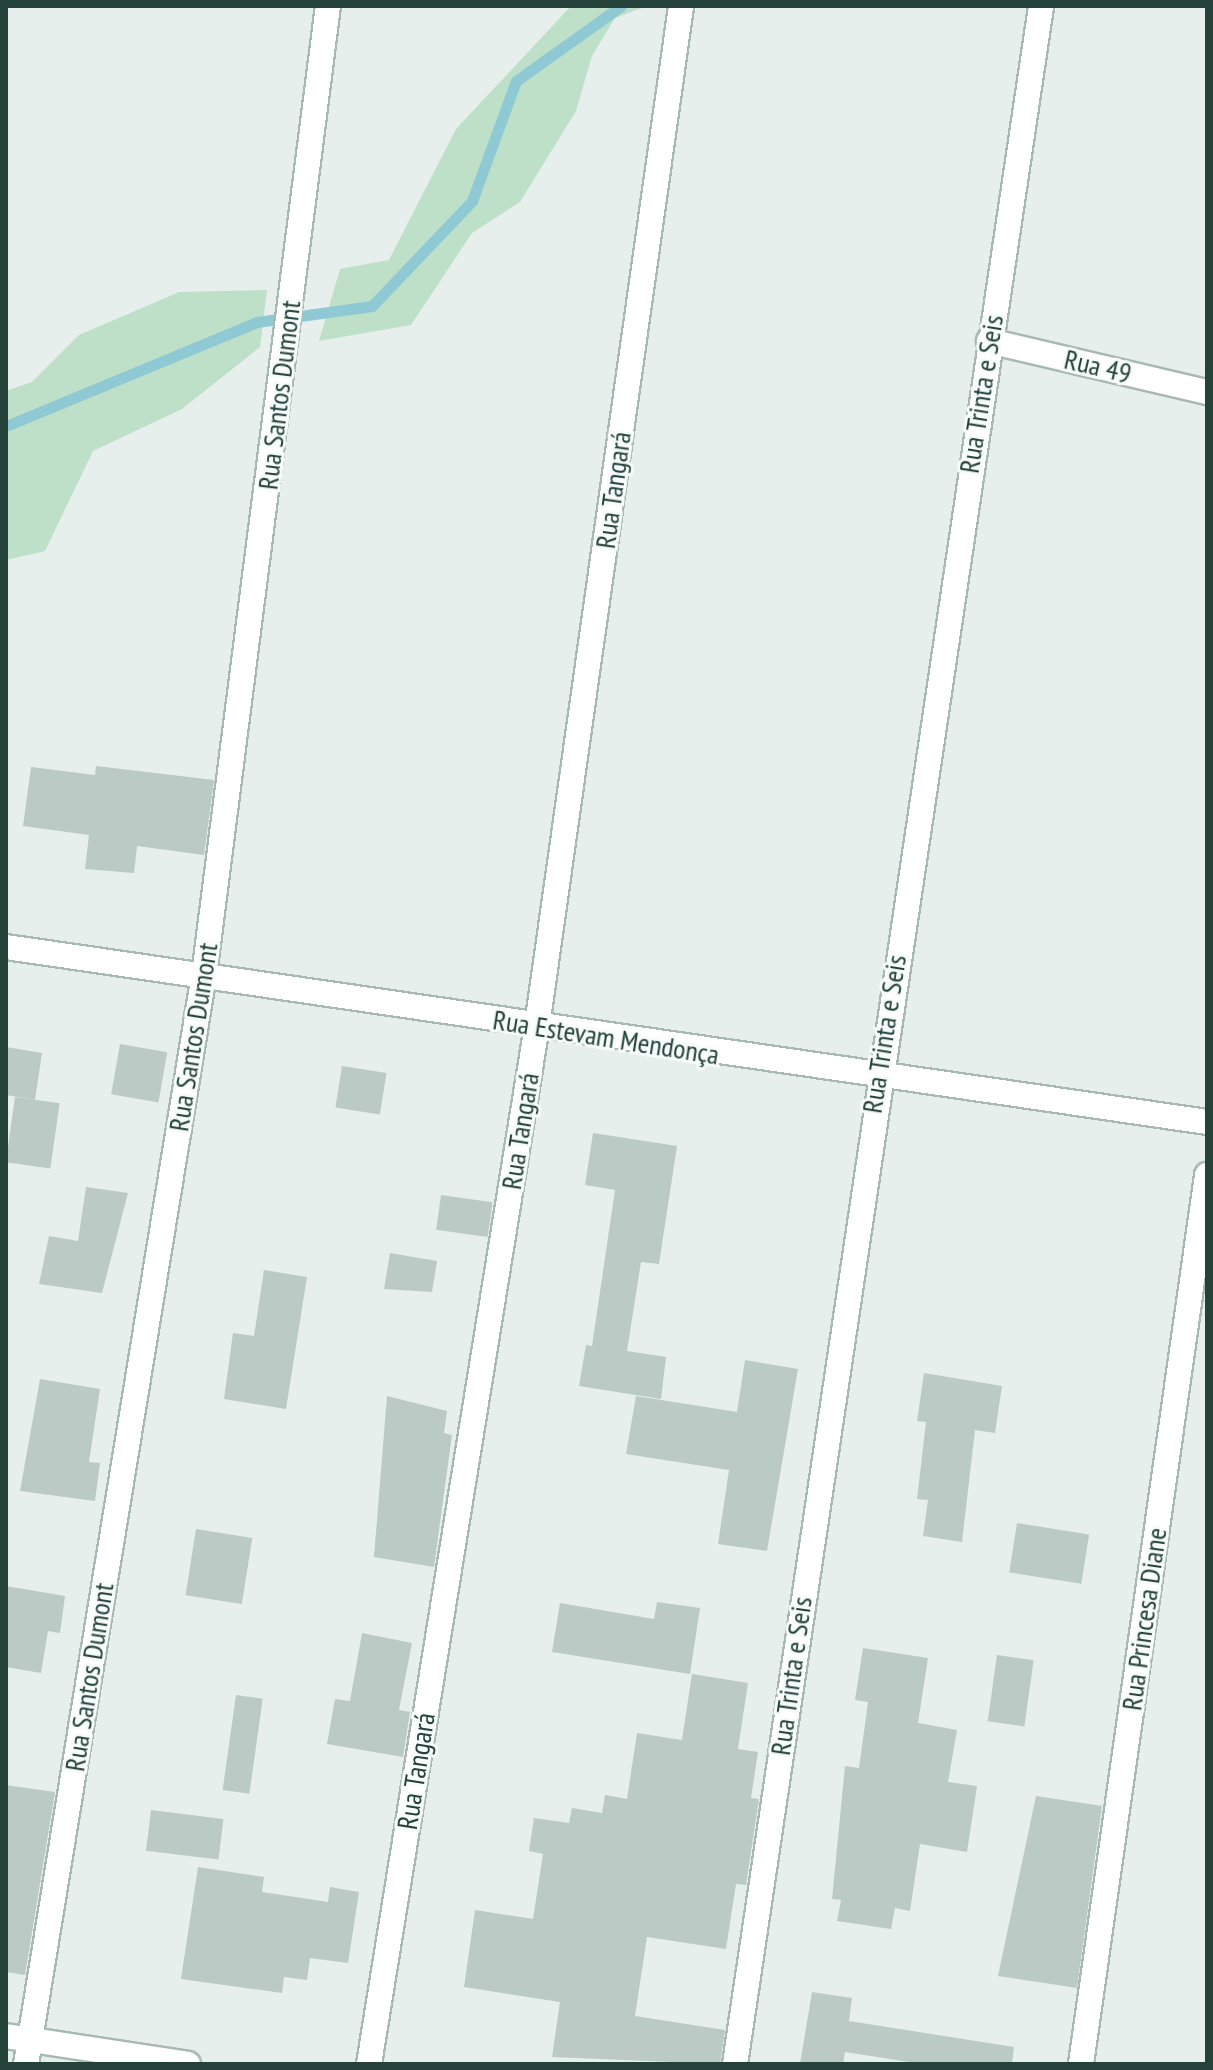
<!DOCTYPE html>
<html>
<head>
<meta charset="utf-8">
<style>
  body { margin:0 }
  #map { position:relative; width:1213px; height:2070px; overflow:hidden; background:#e6efeb; font-family:"PT Sans Narrow",sans-serif }
  div>[style] { position:absolute }
  .green>* { inset:0; background:#bfe0c8 }
  .stream>* { height:11px; margin:-5.5px; padding:0 5.5px; transform-origin:5.5px; border-radius:5.5px; background:#8ec9d4 }
  .building>* { inset:0; background:#bbcac4; transform-origin:0 0 }
  .roads { filter:drop-shadow(2px 0 #a8b8b2) drop-shadow(-2px 0 #a8b8b2) drop-shadow(0 2px #a8b8b2) drop-shadow(0 -2px #a8b8b2) }
  .street>* { height:24px; margin:-12px; padding:0 12px; transform-origin:12px; border-radius:12px; background:#fff }
  .secondary>* { height:24px; margin:-12px; padding:0 12px; transform-origin:12px; border-radius:12px; background:#fff }
  span { translate:-50% -50%; white-space:nowrap; text-align:center; line-height:1.15; -webkit-text-stroke:6px #f7fbf9; paint-order:stroke }
  .street-label { font-size:28px; color:#24423a }
  .frame { position:absolute; inset:0; border:8px solid #24423a; pointer-events:none }
</style>
</head>
<body>
<div id="map">
  <div class="green">
    <div style="clip-path:polygon(571px 6px,647px 6px,615px 18px,592px 56px,576px 111px,520px 202px,472px 233px,411px 325px,319px 341px,340px 269px,389px 260px,456px 129px)"></div>
    <div style="clip-path:polygon(267px 290px,260px 347px,182px 409px,93px 451px,45px 551px,6px 560px,6px 391px,32px 382px,79px 335px,179px 292px)"></div>
  </div>
  <div class="stream">
    <div style="left:6px;top:426px;width:272px;rotate:-22.5deg"></div>
    <div style="left:257px;top:322px;width:116px;rotate:-7.9deg"></div>
    <div style="left:372px;top:306px;width:145px;rotate:-46.4deg"></div>
    <div style="left:472px;top:201px;width:128px;rotate:-69.9deg"></div>
    <div style="left:516px;top:81px;width:129px;rotate:-35.5deg"></div>
  </div>
  <div class="building">
    <div style="clip-path:polygon(96px 766px,214px 780px,204px 855px,137px 846px,134px 873px,85px 869px,89px 835px,23px 826px,31px 767px,95px 775px)"></div>
    <div style="left:120px;top:1044px;width:48px;height:51px;rotate:10deg"></div>
    <div style="clip-path:polygon(6px 1047px,42px 1053px,35px 1100px,6px 1095px)"></div>
    <div style="left:342px;top:1066px;width:45px;height:42px;rotate:9deg"></div>
    <div style="left:15px;top:1097px;width:45px;height:66px;rotate:8deg"></div>
    <div style="clip-path:polygon(593px 1133px,677px 1146px,659px 1264px,641px 1262px,627px 1351px,666px 1357px,661px 1399px,579px 1386px,586px 1345px,592px 1346px,615px 1190px,585px 1185px)"></div>
    <div style="clip-path:polygon(86px 1187px,128px 1193px,102px 1293px,39px 1284px,49px 1236px,78px 1241px)"></div>
    <div style="left:441px;top:1195px;width:52px;height:35px;rotate:8deg"></div>
    <div style="clip-path:polygon(390px 1253px,437px 1261px,432px 1292px,384px 1289px)"></div>
    <div style="clip-path:polygon(264px 1270px,307px 1277px,286px 1409px,224px 1399px,233px 1333px,254px 1336px)"></div>
    <div style="clip-path:polygon(745px 1360px,798px 1369px,767px 1551px,718px 1544px,729px 1470px,626px 1454px,636px 1396px,737px 1412px)"></div>
    <div style="clip-path:polygon(924px 1373px,1002px 1386px,995px 1433px,975px 1430px,962px 1542px,923px 1536px,928px 1500px,917px 1499px,926px 1422px,917px 1421px)"></div>
    <div style="clip-path:polygon(40px 1379px,100px 1389px,89px 1462px,100px 1463px,95px 1501px,20px 1491px)"></div>
    <div style="clip-path:polygon(387px 1396px,447px 1411px,444px 1433px,452px 1435px,434px 1567px,374px 1557px)"></div>
    <div style="left:1017px;top:1523px;width:73px;height:50px;rotate:9deg"></div>
    <div style="left:196px;top:1529px;width:57px;height:67px;rotate:9deg"></div>
    <div style="clip-path:polygon(6px 1586px,65px 1596px,60px 1633px,48px 1631px,41px 1673px,6px 1667px)"></div>
    <div style="clip-path:polygon(657px 1602px,700px 1608px,690px 1674px,552px 1652px,560px 1603px,654px 1619px)"></div>
    <div style="clip-path:polygon(362px 1633px,412px 1643px,399px 1710px,410px 1712px,403px 1757px,327px 1744px,335px 1699px,350px 1701px)"></div>
    <div style="clip-path:polygon(863px 1648px,928px 1658px,918px 1723px,957px 1730px,948px 1782px,977px 1786px,967px 1852px,920px 1844px,910px 1911px,895px 1908px,891px 1929px,837px 1921px,841px 1900px,832px 1899px,845px 1766px,859px 1768px,868px 1702px,855px 1700px)"></div>
    <div style="left:997px;top:1655px;width:37px;height:67px;rotate:8deg"></div>
    <div style="clip-path:polygon(692px 1674px,748px 1683px,738px 1749px,758px 1752px,751px 1798px,759px 1799px,746px 1885px,736px 1884px,726px 1949px,647px 1937px,635px 2016px,725px 2030px,720px 2064px,552px 2057px,560px 2002px,464px 1987px,475px 1910px,533px 1919px,543px 1854px,529px 1851px,534px 1818px,569px 1823px,572px 1808px,602px 1813px,605px 1795px,627px 1799px,637px 1733px,682px 1740px)"></div>
    <div style="left:236px;top:1695px;width:27px;height:96px;rotate:8deg"></div>
    <div style="clip-path:polygon(6px 1785px,55px 1792px,25px 1975px,6px 1972px)"></div>
    <div style="clip-path:polygon(1036px 1796px,1102px 1806px,1077px 1988px,998px 1976px)"></div>
    <div style="left:151px;top:1810px;width:73px;height:41px;rotate:7deg"></div>
    <div style="clip-path:polygon(198px 1867px,264px 1877px,262px 1892px,328px 1902px,330px 1887px,359px 1892px,348px 1963px,310px 1958px,307px 1980px,284px 1977px,282px 1993px,181px 1979px)"></div>
    <div style="clip-path:polygon(812px 1992px,852px 1998px,849px 2021px,1014px 2047px,1012px 2064px,922px 2064px,845px 2052px,843px 2064px,800px 2064px)"></div>
  </div>
  <div class="roads">
    <div class="street">
      <div style="left:989px;top:341px;width:224px;rotate:13.2deg"></div>
      <div style="left:6px;top:2036px;width:184px;rotate:8.7deg"></div>
      <div style="left:26px;top:2064px;width:1103px;rotate:-80.72deg"></div>
      <div style="left:204px;top:975px;width:977px;rotate:-82.71deg"></div>
      <div style="left:369px;top:2064px;width:1052px;rotate:-80.81deg"></div>
      <div style="left:537px;top:1026px;width:1030px;rotate:-81.96deg"></div>
      <div style="left:735px;top:2064px;width:2081px;rotate:-81.54deg"></div>
      <div style="left:1081px;top:2064px;width:898px;rotate:-81.93deg"></div>
    </div>
    <div class="secondary">
      <div style="left:6px;top:947px;width:1214px;rotate:8.29deg"></div>
    </div>
  </div>
  <div class="street-label">
    <span style="left:1098px;top:366px;rotate:13deg">Rua 49</span>
    <span style="left:981px;top:394px;rotate:-81deg">Rua Trinta e Seis</span>
    <span style="left:279px;top:395px;rotate:-83deg">Rua Santos Dumont</span>
    <span style="left:613px;top:490px;rotate:-82deg">Rua Tangará</span>
    <span style="left:884px;top:1034px;rotate:-81deg">Rua Trinta e Seis</span>
    <span style="left:193px;top:1037px;rotate:-81deg">Rua Santos Dumont</span>
    <span style="left:606px;top:1037px;rotate:9deg">Rua Estevam Mendonça</span>
    <span style="left:520px;top:1131px;rotate:-81deg">Rua Tangará</span>
    <span style="left:1144px;top:1619px;rotate:-82deg">Rua Princesa Diane</span>
    <span style="left:791px;top:1676px;rotate:-82deg">Rua Trinta e Seis</span>
    <span style="left:89px;top:1677px;rotate:-81deg">Rua Santos Dumont</span>
    <span style="left:416px;top:1771px;rotate:-81deg">Rua Tangará</span>
  </div>
  <div class="frame"></div>
</div>
</body>
</html>
